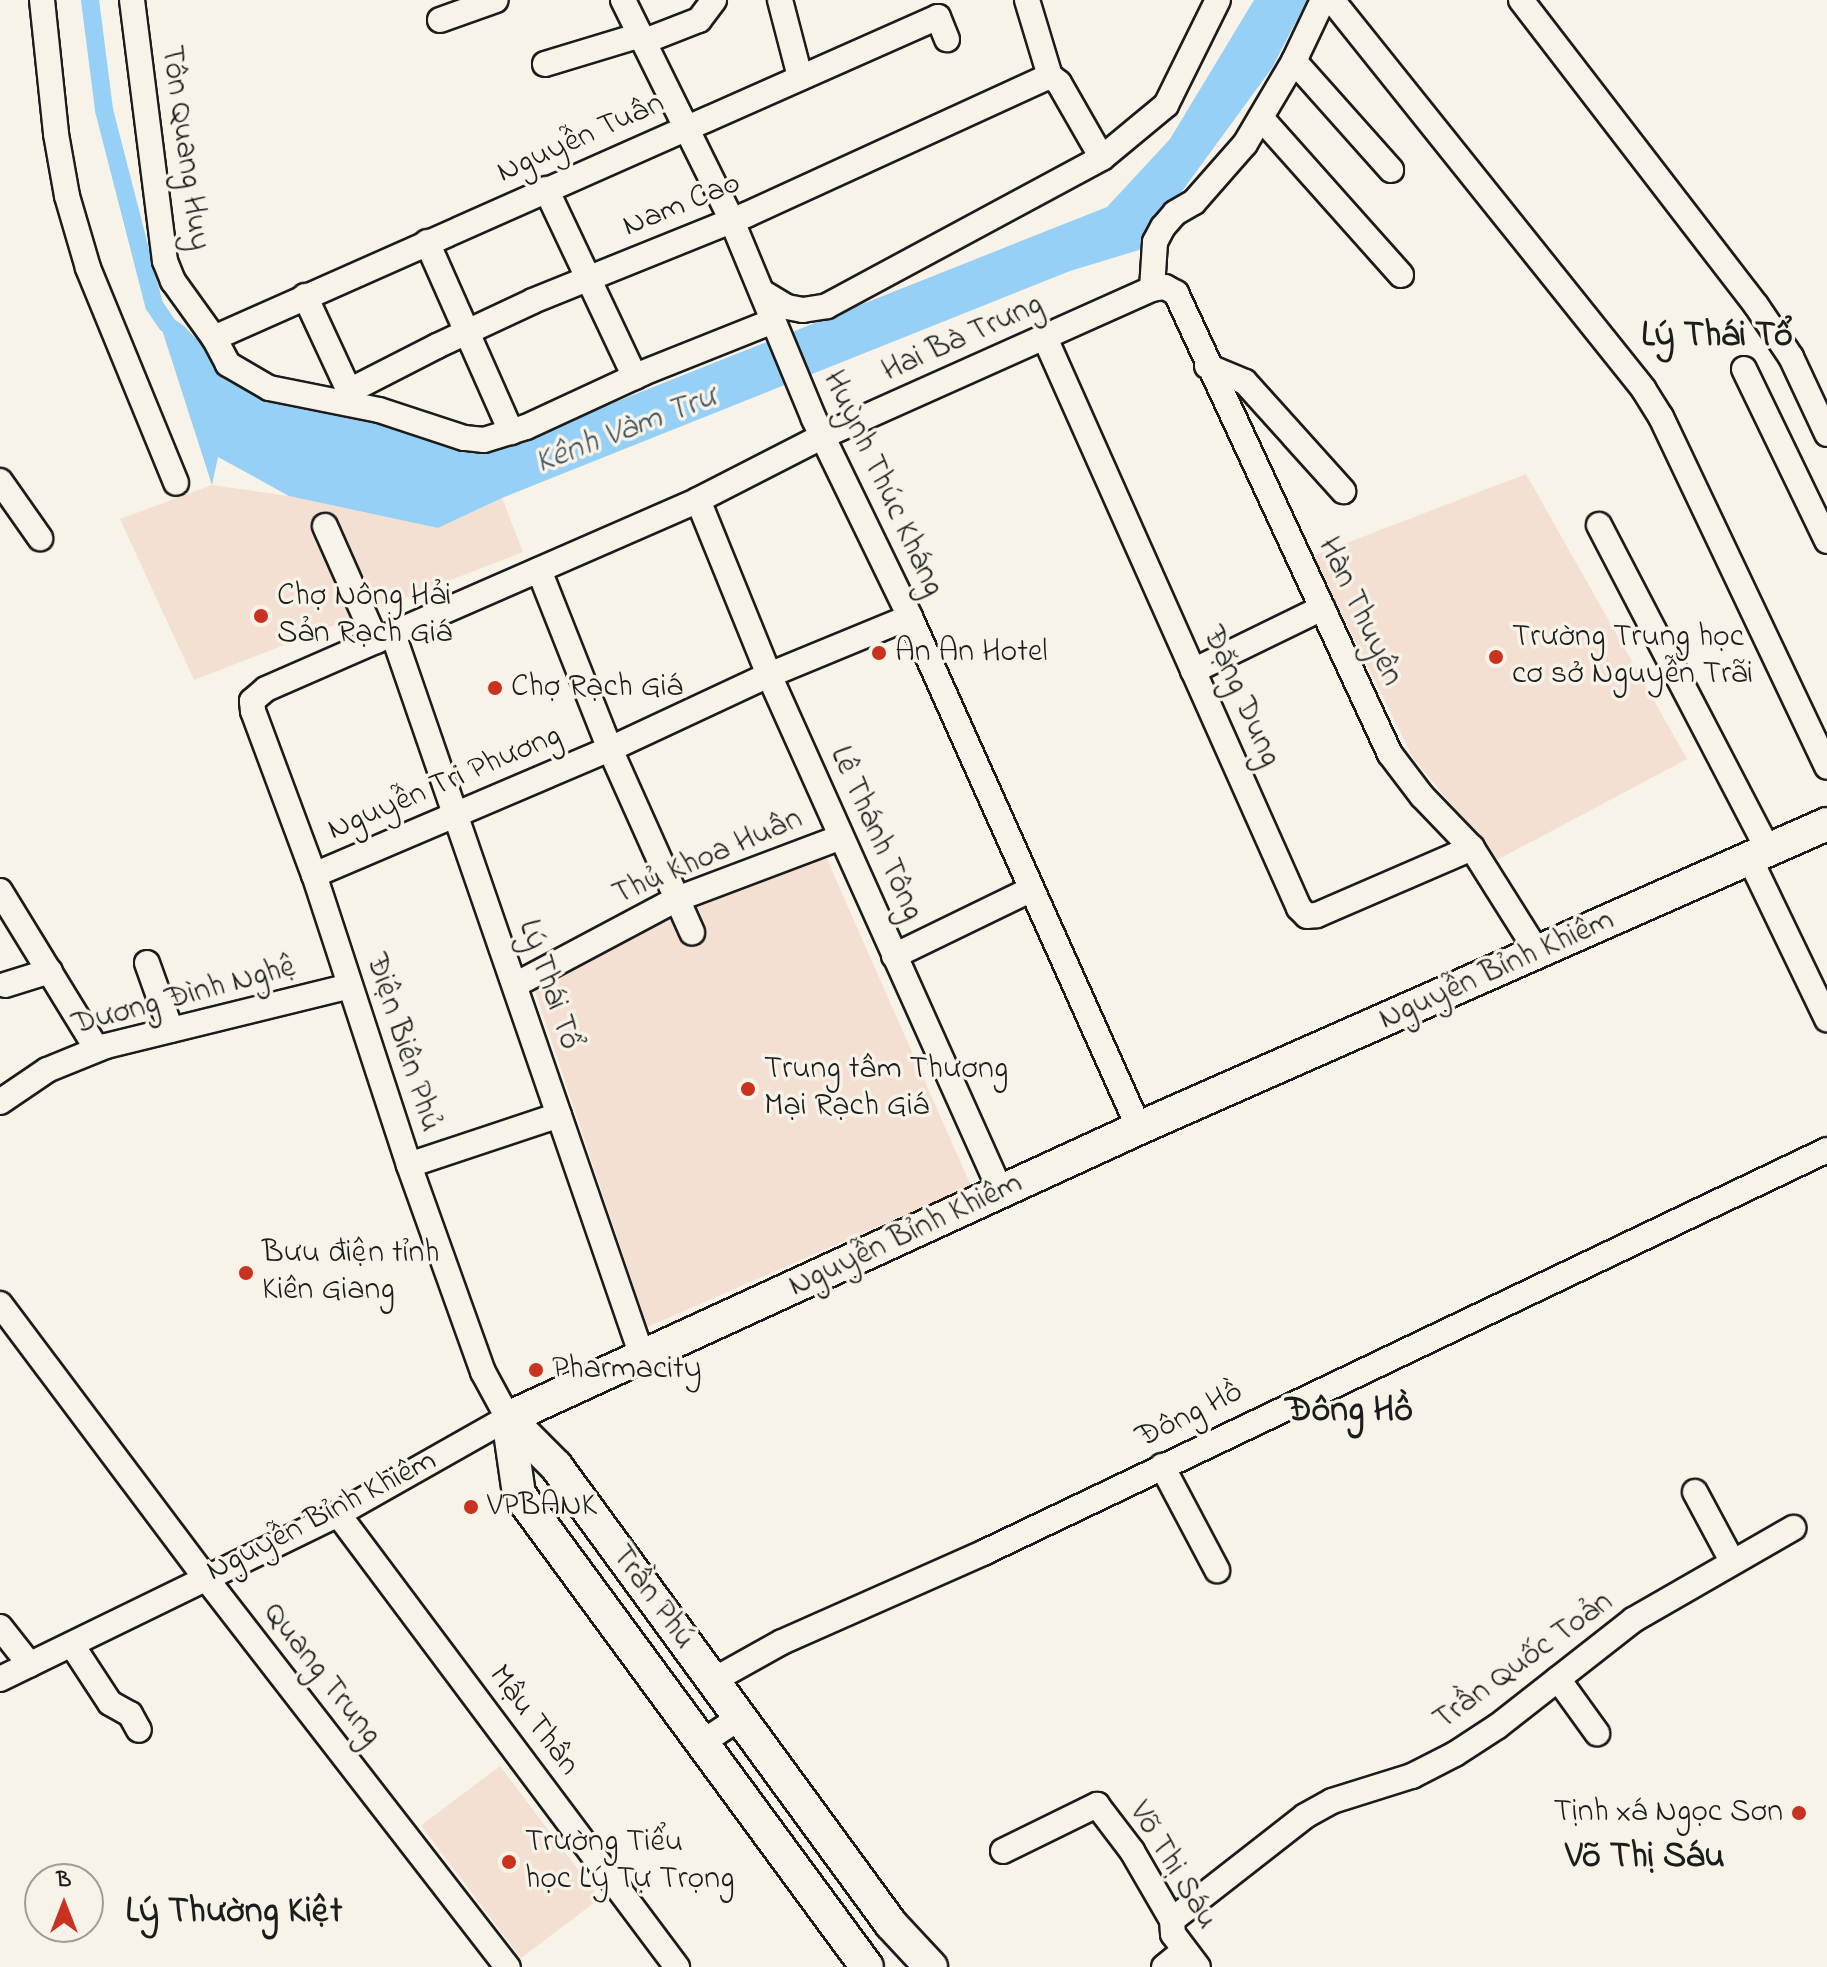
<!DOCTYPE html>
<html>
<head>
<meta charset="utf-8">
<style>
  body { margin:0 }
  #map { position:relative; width:1827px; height:1967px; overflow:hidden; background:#f7f3e8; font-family:"Indie Flower",sans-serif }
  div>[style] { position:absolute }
  .built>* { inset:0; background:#f3e0d2; transform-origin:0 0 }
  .water>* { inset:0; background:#96d0f6 }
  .canal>* { height:18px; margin:-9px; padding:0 9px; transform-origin:9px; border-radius:9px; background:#96d0f6 }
  .roads { filter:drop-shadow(2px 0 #1c1c1c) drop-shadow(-2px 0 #1c1c1c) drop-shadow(0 2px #1c1c1c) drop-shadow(0 -2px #1c1c1c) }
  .minor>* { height:24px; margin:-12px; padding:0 12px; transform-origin:12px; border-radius:12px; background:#f7f3e8 }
  .major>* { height:32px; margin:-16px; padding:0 16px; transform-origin:16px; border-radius:16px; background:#f7f3e8 }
  .dots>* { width:22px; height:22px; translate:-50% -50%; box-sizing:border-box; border:4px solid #f7f3e8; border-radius:50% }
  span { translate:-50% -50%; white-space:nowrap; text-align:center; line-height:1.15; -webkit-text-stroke:7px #f7f3e8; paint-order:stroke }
  .street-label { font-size:32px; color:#1c1c1c }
  .poi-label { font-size:32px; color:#1c1c1c }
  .left { translate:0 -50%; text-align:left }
  .right { translate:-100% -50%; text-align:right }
  .water-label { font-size:34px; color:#41525d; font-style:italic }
  .quarter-label { font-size:36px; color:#1c1c1c; font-weight:700 }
  .north { position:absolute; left:24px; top:1863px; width:80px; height:80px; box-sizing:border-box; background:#f7f3e8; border:2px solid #9f9d96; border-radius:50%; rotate:0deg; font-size:22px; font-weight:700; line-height:32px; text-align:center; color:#1c1c1c }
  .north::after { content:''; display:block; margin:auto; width:28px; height:36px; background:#c8321e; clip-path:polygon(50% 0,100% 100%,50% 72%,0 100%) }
</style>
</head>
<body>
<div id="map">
  <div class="built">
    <div style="clip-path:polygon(1526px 474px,1687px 759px,1497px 860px,1413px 758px,1313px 556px)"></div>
    <div style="clip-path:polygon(212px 485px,289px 496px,438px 528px,502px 498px,523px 552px,194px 680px,120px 519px)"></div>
    <div style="clip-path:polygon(816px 853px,826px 857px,971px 1186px,647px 1327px,535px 991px,538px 980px)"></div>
    <div style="left:500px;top:1766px;width:166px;height:99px;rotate:53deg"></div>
  </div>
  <div class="water">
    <div style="clip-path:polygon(1254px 0,1307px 0,1272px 68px,1139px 250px,1070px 271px,502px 498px,438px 528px,289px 496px,218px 457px,212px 485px,154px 305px,184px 326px,240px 385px,487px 453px,1107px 207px,1170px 139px)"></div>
  </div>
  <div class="canal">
    <div style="left:90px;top:0;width:111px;rotate:82.7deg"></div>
    <div style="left:104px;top:110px;width:201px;rotate:75.6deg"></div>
    <div style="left:154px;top:305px;width:23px;rotate:56deg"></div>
  </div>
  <div class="roads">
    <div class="minor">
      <div style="left:42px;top:0;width:135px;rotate:84deg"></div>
      <div style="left:56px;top:134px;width:63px;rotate:79.9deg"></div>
      <div style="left:67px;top:196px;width:75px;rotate:73.7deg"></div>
      <div style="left:88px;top:268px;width:232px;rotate:67.7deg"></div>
      <div style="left:132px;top:0;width:263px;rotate:82.8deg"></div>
      <div style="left:165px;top:261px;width:22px;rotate:68deg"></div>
      <div style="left:173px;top:281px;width:70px;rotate:54.3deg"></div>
      <div style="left:623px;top:0;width:246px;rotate:63.7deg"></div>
      <div style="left:732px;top:221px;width:214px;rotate:67.5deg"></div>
      <div style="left:814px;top:419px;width:220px;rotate:64.1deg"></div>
      <div style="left:910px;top:617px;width:560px;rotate:65.86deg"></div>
      <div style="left:780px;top:0;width:80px;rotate:75.4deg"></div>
      <div style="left:1027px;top:0;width:79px;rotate:73.2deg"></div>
      <div style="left:1050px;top:76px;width:11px;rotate:38deg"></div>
      <div style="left:1059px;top:83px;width:86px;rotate:60.2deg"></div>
      <div style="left:1332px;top:0;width:499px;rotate:51.3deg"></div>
      <div style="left:1644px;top:390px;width:32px;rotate:58deg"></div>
      <div style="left:1661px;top:417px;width:387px;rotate:64.6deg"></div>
      <div style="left:1521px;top:0;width:385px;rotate:52.4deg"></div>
      <div style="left:1756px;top:305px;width:63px;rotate:56.1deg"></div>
      <div style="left:1791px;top:357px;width:85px;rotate:64.9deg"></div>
      <div style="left:440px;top:20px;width:59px;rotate:-19.7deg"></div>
      <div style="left:645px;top:41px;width:58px;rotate:-21.3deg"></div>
      <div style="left:699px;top:20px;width:25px;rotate:-53deg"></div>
      <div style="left:1294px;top:61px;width:146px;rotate:48.3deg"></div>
      <div style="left:545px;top:64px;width:100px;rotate:-16.8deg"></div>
      <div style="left:1262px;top:119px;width:209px;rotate:48.3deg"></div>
      <div style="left:546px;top:189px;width:208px;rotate:64.7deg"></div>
      <div style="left:427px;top:242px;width:208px;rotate:66.1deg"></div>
      <div style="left:1152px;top:289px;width:47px;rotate:-86.3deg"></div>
      <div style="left:1155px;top:242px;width:17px;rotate:-62deg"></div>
      <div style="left:1163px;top:227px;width:18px;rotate:-49deg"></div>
      <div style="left:1175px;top:213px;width:22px;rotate:-30deg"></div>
      <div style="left:1194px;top:202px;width:77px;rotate:-48.7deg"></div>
      <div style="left:1245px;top:144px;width:96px;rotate:-59.4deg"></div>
      <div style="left:1294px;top:61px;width:68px;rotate:-64.6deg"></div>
      <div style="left:762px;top:292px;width:29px;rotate:31deg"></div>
      <div style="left:787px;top:307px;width:16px;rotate:11deg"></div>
      <div style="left:803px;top:310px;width:24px;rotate:-9deg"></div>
      <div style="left:827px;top:306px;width:312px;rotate:-28.3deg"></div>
      <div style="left:1102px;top:158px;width:83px;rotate:-39.6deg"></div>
      <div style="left:1166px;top:105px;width:117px;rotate:-63.7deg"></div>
      <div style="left:305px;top:296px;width:107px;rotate:65.1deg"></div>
      <div style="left:773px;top:321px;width:140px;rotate:158.2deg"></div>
      <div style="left:643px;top:373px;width:129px;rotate:155.2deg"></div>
      <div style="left:526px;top:427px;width:44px;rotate:162.8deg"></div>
      <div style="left:484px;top:440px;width:20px;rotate:-174deg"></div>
      <div style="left:464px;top:438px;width:89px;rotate:-161.8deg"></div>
      <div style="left:379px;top:410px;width:112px;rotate:-168.7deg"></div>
      <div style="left:269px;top:388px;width:48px;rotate:-149.7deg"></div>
      <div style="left:228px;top:364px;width:30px;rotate:-118deg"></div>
      <div style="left:214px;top:338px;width:792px;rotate:-23.91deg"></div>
      <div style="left:938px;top:17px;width:24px;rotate:68deg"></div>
      <div style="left:1045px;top:338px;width:624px;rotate:65.98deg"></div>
      <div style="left:1299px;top:908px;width:11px;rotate:45deg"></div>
      <div style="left:1307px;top:916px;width:10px;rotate:-6deg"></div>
      <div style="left:1317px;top:915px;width:169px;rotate:-23.4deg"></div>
      <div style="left:1207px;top:366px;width:41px;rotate:22.8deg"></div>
      <div style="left:1245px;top:382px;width:147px;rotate:48deg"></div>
      <div style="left:1744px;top:369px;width:191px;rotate:64.2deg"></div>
      <div style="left:345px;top:402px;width:17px;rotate:-54deg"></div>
      <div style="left:355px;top:388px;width:92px;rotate:-27.1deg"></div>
      <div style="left:437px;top:346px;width:106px;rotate:-25.1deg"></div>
      <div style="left:533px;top:301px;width:230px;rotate:-22deg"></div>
      <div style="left:746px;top:215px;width:334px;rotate:-24.6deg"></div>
      <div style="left:0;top:481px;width:70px;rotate:54.9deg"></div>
      <div style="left:698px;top:500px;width:189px;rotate:67.9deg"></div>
      <div style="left:769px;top:675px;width:567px;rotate:65.83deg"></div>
      <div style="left:1599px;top:525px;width:368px;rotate:62.5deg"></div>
      <div style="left:325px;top:526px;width:126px;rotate:66.1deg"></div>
      <div style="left:539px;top:570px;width:193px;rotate:68.4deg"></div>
      <div style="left:610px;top:749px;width:201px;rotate:65.9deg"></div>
      <div style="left:393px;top:634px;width:764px;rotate:70.97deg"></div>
      <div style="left:1193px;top:671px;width:144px;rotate:-26deg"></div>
      <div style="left:1750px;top:859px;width:178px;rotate:64.3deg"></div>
      <div style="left:314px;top:875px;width:322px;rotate:-23.1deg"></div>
      <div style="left:610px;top:749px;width:175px;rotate:-25deg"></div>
      <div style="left:769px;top:675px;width:152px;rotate:-22.4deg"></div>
      <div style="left:0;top:891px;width:185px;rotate:58.5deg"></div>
      <div style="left:894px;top:956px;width:153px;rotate:-25.9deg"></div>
      <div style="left:147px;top:963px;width:71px;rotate:70.3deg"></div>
      <div style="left:5px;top:985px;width:47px;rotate:-17.3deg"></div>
      <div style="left:515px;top:985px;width:183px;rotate:-28deg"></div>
      <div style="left:677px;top:899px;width:175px;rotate:-20.7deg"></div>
      <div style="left:0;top:1102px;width:57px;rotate:-34.2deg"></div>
      <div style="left:47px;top:1070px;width:64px;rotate:-22.1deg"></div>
      <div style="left:106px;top:1046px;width:251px;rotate:-13.8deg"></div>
      <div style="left:409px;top:1165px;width:158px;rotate:-18.4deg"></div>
      <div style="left:0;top:1304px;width:341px;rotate:53.1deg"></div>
      <div style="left:205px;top:1577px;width:494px;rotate:52.2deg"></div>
      <div style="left:1162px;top:1466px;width:118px;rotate:62.1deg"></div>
      <div style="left:1695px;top:1492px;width:78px;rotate:61.8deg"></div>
      <div style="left:338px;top:1514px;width:566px;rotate:53.19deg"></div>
      <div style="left:0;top:1627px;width:48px;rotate:51.7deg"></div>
      <div style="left:72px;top:1645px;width:69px;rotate:56.8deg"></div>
      <div style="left:110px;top:1703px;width:23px;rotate:29deg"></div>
      <div style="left:130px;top:1714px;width:18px;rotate:61deg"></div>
      <div style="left:0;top:1679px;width:376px;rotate:-26deg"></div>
      <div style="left:338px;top:1514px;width:195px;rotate:-29.5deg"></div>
      <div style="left:508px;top:1418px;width:52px;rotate:-118.5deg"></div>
      <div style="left:483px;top:1372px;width:220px;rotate:-109.7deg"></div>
      <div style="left:409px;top:1165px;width:305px;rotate:-108.1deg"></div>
      <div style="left:314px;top:875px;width:175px;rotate:-110.4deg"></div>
      <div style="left:253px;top:711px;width:10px;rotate:-96deg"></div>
      <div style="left:252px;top:701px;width:18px;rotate:-41deg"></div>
      <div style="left:266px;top:689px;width:472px;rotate:-23.6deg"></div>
      <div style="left:698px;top:500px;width:140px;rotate:-27.1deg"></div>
      <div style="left:823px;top:436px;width:360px;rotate:-24.1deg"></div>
      <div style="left:1152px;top:289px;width:13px;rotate:-9deg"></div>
      <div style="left:1165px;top:287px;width:13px;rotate:29deg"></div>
      <div style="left:1176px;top:293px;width:508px;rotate:65.1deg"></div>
      <div style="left:1390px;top:754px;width:53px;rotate:52.7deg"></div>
      <div style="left:1422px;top:796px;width:72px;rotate:46.1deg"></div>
      <div style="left:1472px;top:848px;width:124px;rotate:57.8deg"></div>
      <div style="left:1558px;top:1679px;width:67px;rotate:54.2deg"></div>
      <div style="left:712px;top:1681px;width:80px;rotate:-29.1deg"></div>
      <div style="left:782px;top:1642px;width:222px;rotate:-23.9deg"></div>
      <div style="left:985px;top:1552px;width:933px;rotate:-25.52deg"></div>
      <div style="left:703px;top:1742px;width:43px;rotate:-33.7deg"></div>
      <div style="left:1003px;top:1851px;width:105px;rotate:-26.1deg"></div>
      <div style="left:1097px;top:1805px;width:58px;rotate:52.7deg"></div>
      <div style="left:1132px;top:1851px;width:80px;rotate:59.9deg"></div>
      <div style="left:1172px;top:1920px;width:14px;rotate:86deg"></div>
      <div style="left:1173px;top:1934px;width:41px;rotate:52.9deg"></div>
      <div style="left:1172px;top:1920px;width:169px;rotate:-38deg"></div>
      <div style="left:1305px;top:1816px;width:31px;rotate:-29deg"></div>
      <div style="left:1332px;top:1801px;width:84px;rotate:-17.4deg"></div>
      <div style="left:1412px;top:1776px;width:48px;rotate:-27.1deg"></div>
      <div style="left:1455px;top:1754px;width:51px;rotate:-33.1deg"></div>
      <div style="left:1498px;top:1726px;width:172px;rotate:-38.1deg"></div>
      <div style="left:1633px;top:1620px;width:185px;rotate:-29.9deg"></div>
      <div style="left:1164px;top:1967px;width:26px;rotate:-39deg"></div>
    </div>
    <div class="major">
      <div style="left:508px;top:1418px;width:694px;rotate:-24.68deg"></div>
      <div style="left:1139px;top:1128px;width:752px;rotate:-23.84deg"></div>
      <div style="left:508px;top:1418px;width:68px;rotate:45deg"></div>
      <div style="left:556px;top:1466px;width:567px;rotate:53.82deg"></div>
      <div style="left:891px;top:1924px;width:59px;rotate:47.1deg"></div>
      <div style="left:508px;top:1418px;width:77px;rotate:81.8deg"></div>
      <div style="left:519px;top:1494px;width:587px;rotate:53.66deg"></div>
    </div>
  </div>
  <div class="dots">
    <div style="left:261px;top:616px;background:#c8321e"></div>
    <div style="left:879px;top:653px;background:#c8321e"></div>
    <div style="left:1496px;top:657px;background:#c8321e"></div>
    <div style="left:495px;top:688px;background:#c8321e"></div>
    <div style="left:748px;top:1089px;background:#c8321e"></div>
    <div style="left:246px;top:1273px;background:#c8321e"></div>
    <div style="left:536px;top:1370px;background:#c8321e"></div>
    <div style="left:471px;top:1507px;background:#c8321e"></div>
    <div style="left:1799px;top:1813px;background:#c8321e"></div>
    <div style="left:509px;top:1862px;background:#c8321e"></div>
  </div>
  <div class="street-label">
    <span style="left:581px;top:139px;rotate:-24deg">Nguyễn Tuân</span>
    <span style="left:184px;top:148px;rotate:82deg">Tôn Quang Huy</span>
    <span style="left:682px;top:206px;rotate:-22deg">Nam Cao</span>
    <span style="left:963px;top:339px;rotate:-24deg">Hai Bà Trưng</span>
    <span style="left:882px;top:484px;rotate:65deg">Huỳnh Thúc Kháng</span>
    <span style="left:1359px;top:612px;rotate:65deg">Hàn Thuyên</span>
    <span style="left:1240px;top:697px;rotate:66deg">Đặng Dung</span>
    <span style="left:445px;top:784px;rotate:-23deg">Nguyễn Tri Phương</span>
    <span style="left:875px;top:834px;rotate:66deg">Lê Thánh Tông</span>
    <span style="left:708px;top:858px;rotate:-23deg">Thủ Khoa Huân</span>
    <span style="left:1497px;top:971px;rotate:-24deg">Nguyễn Bỉnh Khiêm</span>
    <span style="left:548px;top:985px;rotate:71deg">Lý Thái Tổ</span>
    <span style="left:185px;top:997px;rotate:-15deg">Dương Đình Nghệ</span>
    <span style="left:402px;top:1043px;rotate:72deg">Điện Biên Phủ</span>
    <span style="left:906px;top:1236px;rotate:-25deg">Nguyễn Bỉnh Khiêm</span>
    <span style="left:1190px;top:1416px;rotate:-26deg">Đông Hồ</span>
    <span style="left:322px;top:1517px;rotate:-27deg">Nguyễn Bỉnh Khiêm</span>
    <span style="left:652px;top:1598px;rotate:54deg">Trần Phú</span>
    <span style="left:1524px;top:1662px;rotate:-36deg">Trần Quốc Toản</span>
    <span style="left:321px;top:1675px;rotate:52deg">Quang Trung</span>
    <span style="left:533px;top:1721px;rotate:53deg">Mậu Thân</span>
    <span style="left:1172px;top:1866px;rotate:59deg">Võ Thị Sáu</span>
  </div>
  <div class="poi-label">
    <span class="left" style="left:277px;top:616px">Chợ Nông Hải<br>Sản Rạch Giá</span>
    <span class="left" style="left:1512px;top:657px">Trường Trung học<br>cơ sở Nguyễn Trãi</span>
    <span class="left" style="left:895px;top:653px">An An Hotel</span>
    <span class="left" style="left:511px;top:688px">Chợ Rạch Giá</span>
    <span class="left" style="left:764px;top:1089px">Trung tâm Thương<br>Mại Rạch Giá</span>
    <span class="left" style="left:262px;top:1273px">Bưu điện tỉnh<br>Kiên Giang</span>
    <span class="left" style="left:552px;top:1370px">Pharmacity</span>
    <span class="left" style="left:487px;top:1507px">VPBANK</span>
    <span class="right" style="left:1783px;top:1813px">Tịnh xá Ngọc Sơn</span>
    <span class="left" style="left:525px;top:1862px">Trường Tiểu<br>học Lý Tự Trọng</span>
  </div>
  <div class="water-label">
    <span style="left:626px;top:431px;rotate:-21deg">Kênh Vàm Trư</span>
  </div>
  <div class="quarter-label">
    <span style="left:1717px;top:337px">Lý Thái Tổ</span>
    <span style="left:1349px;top:1412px">Đông Hồ</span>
    <span style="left:1645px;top:1858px">Võ Thị Sáu</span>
    <span style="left:234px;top:1913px">Lý Thường Kiệt</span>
  </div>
  <div class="north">B</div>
</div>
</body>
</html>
